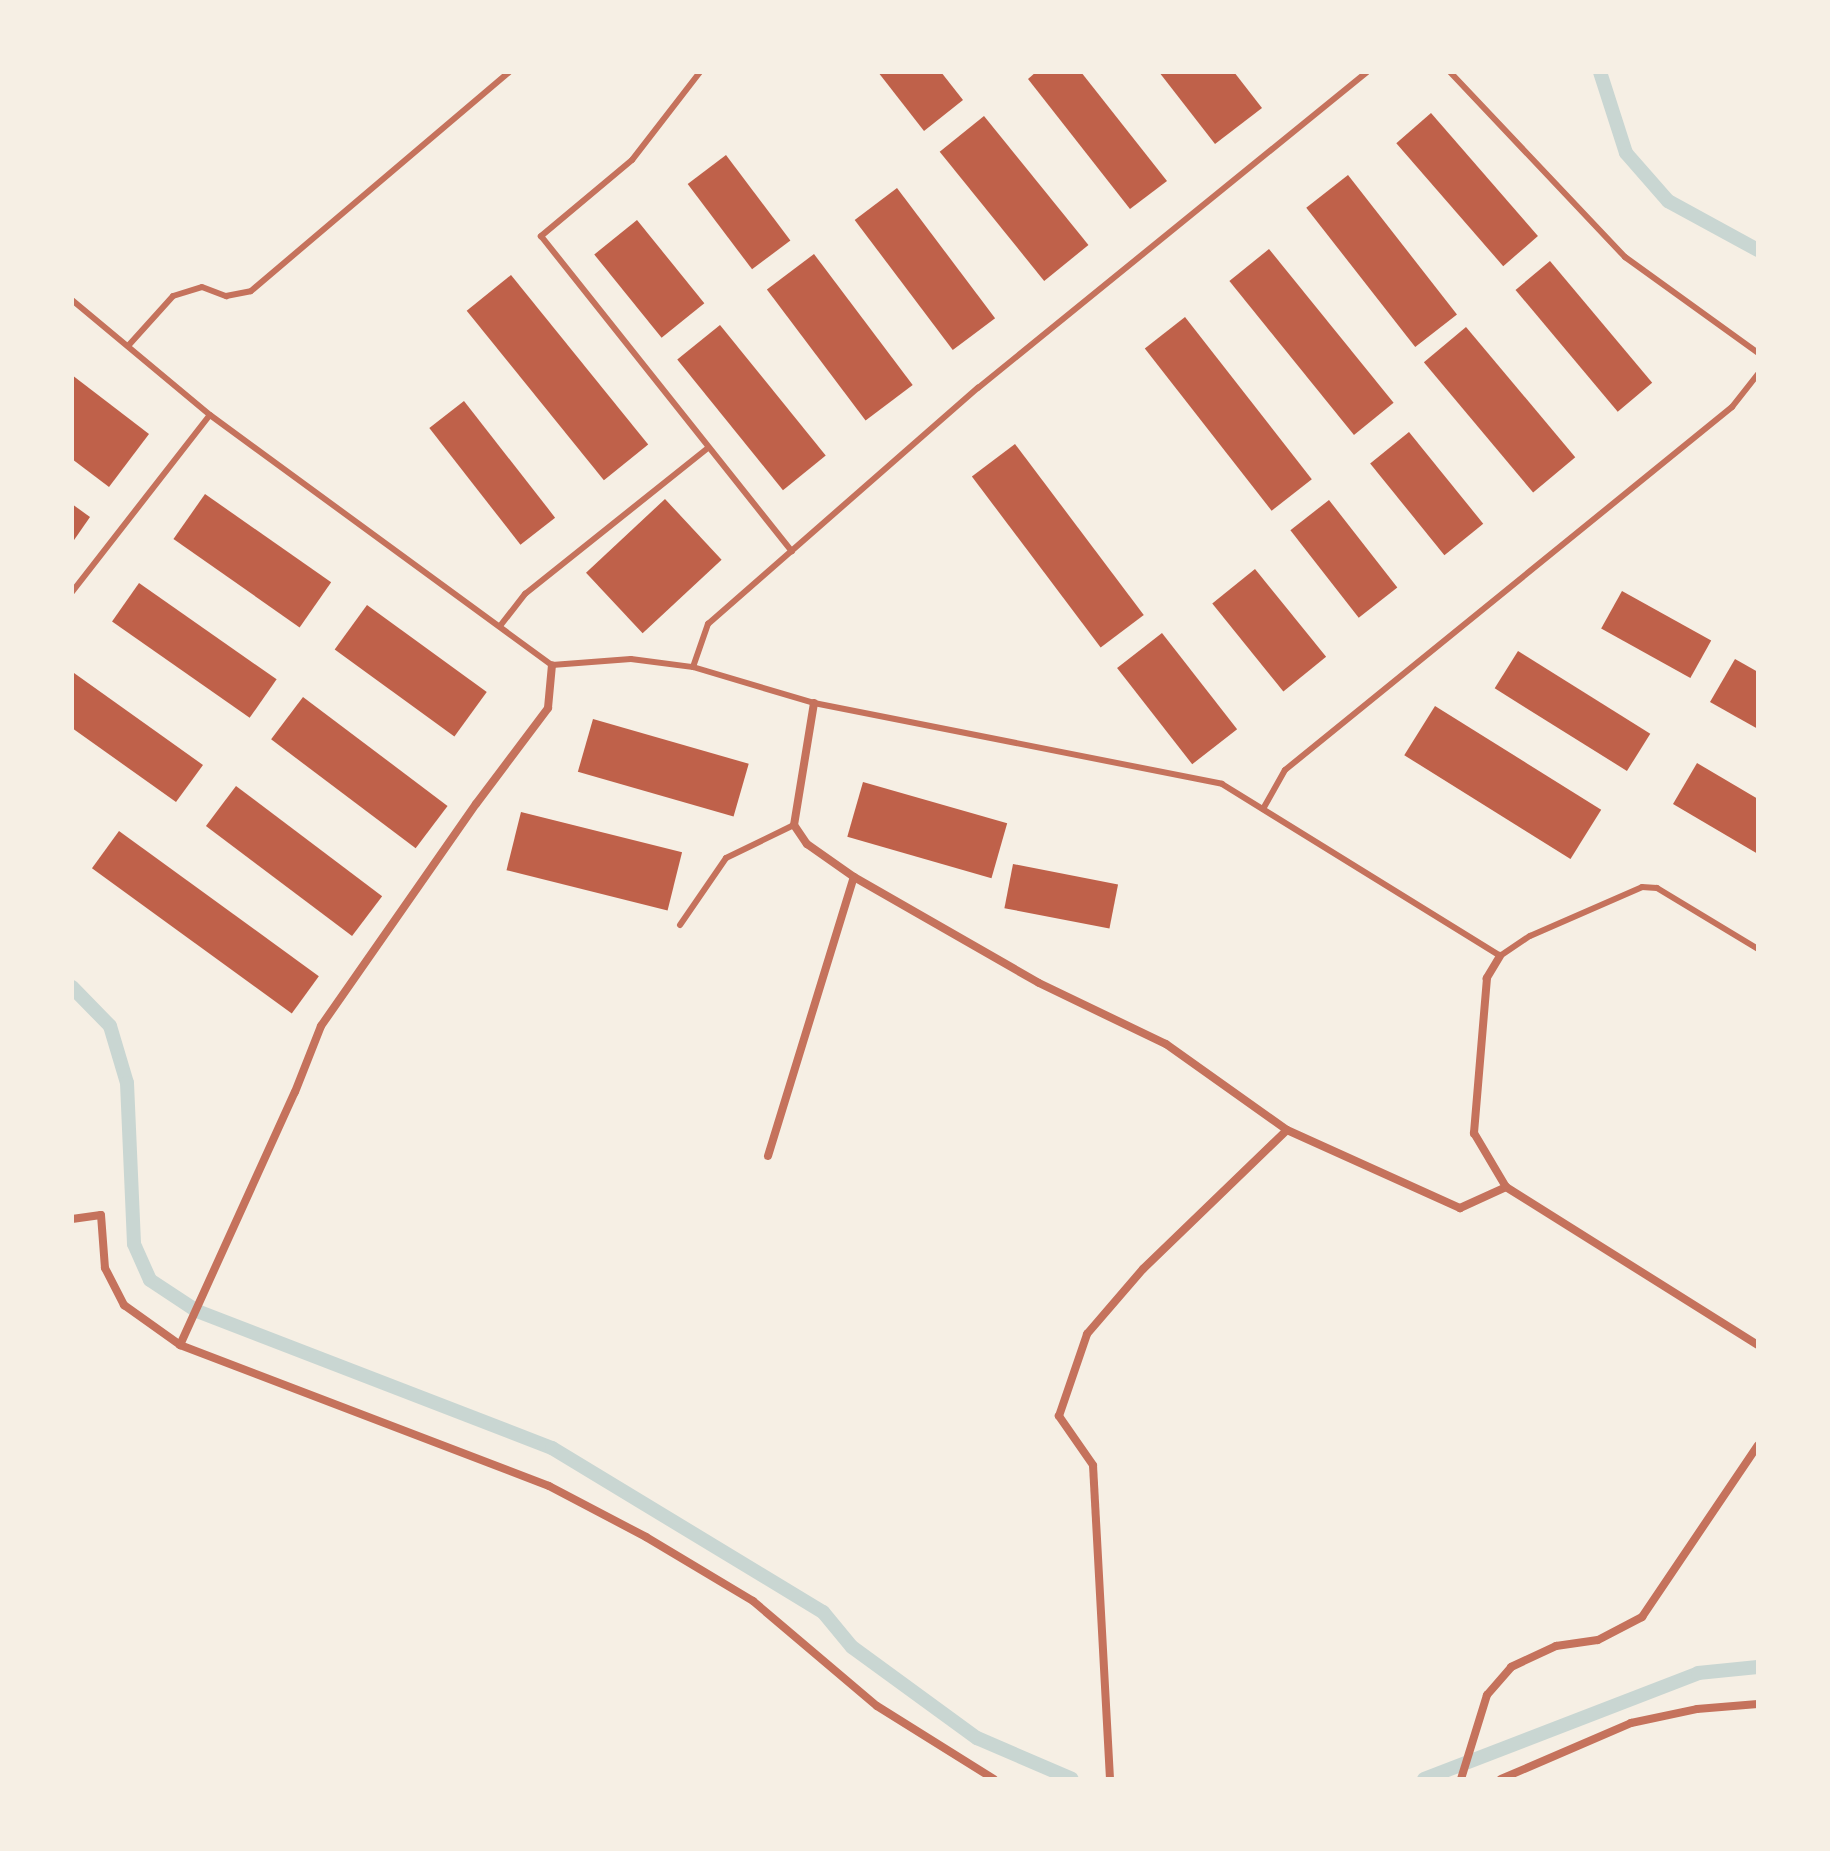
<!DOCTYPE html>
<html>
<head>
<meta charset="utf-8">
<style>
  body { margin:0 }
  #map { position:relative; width:1830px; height:1851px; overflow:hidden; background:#f6efe4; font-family:Arial,sans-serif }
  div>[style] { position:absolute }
  .stream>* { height:14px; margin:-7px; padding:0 7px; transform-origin:7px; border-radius:7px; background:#c9d6d2 }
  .building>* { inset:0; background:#bf614a; transform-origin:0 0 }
  .service>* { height:6px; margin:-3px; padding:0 3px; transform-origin:3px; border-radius:3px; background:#c5725c }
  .minor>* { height:8px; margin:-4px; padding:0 4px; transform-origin:4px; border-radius:4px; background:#c5725c }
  span { translate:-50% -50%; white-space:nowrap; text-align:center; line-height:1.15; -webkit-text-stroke:6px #f6efe4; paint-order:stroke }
  .frame { position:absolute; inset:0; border:74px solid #f6efe4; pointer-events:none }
</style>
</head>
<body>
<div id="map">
  <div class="stream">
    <div style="left:1600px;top:72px;width:85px;rotate:72.2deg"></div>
    <div style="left:1626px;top:153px;width:64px;rotate:48.8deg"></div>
    <div style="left:1668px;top:201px;width:102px;rotate:28.6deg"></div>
    <div style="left:72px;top:987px;width:54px;rotate:45.7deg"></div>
    <div style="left:110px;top:1026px;width:59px;rotate:73.4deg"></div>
    <div style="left:127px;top:1083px;width:161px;rotate:87.5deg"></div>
    <div style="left:134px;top:1244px;width:39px;rotate:66deg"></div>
    <div style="left:150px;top:1280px;width:56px;rotate:33.4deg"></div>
    <div style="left:197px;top:1311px;width:381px;rotate:21.1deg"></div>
    <div style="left:552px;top:1448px;width:317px;rotate:31.2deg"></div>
    <div style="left:823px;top:1612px;width:45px;rotate:50.4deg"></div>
    <div style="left:852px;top:1647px;width:155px;rotate:36.1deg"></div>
    <div style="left:977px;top:1738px;width:103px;rotate:23.3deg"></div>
    <div style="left:1424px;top:1779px;width:294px;rotate:-21.1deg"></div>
    <div style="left:1698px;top:1673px;width:60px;rotate:-5.7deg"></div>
  </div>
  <div class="building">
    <div style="clip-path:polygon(878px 72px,941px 72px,963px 100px,924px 131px)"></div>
    <div style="clip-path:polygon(1036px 72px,1081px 72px,1167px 181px,1130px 209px,1028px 79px)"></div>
    <div style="clip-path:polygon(1159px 72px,1234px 72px,1262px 108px,1215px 144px)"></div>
    <div style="left:1431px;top:113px;width:163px;height:46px;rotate:49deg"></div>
    <div style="left:984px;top:116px;width:166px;height:57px;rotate:51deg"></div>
    <div style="left:726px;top:155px;width:107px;height:48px;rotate:53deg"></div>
    <div style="left:1348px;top:175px;width:177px;height:53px;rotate:52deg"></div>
    <div style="left:897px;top:188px;width:163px;height:53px;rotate:53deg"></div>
    <div style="left:637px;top:220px;width:107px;height:55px;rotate:51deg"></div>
    <div style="left:1269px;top:249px;width:198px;height:51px;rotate:51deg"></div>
    <div style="left:814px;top:254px;width:164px;height:59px;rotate:53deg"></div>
    <div style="left:1550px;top:261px;width:159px;height:45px;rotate:50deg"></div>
    <div style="left:511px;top:275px;width:218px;height:57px;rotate:51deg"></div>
    <div style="left:1185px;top:317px;width:206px;height:51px;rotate:52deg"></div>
    <div style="left:720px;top:325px;width:168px;height:55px;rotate:51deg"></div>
    <div style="left:1466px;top:327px;width:170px;height:55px;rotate:50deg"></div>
    <div style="clip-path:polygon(72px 375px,149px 434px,109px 487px,72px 459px)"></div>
    <div style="left:464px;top:401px;width:148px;height:44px;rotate:52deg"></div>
    <div style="left:1409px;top:432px;width:118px;height:50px;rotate:51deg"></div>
    <div style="left:1015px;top:444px;width:214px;height:54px;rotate:53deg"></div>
    <div style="left:205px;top:494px;width:154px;height:55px;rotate:35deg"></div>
    <div style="left:665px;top:499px;width:83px;height:108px;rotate:47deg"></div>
    <div style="left:1329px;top:500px;width:111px;height:49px;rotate:52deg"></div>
    <div style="clip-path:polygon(72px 504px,90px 517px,72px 543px)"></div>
    <div style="left:1255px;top:569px;width:113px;height:55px;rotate:51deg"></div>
    <div style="left:139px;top:583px;width:168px;height:47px;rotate:35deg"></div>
    <div style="left:1622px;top:591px;width:102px;height:43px;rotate:29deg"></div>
    <div style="left:367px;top:605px;width:148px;height:55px;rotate:36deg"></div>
    <div style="left:1162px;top:633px;width:122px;height:57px;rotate:52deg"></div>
    <div style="left:1518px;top:651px;width:156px;height:44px;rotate:32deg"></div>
    <div style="clip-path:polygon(1735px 659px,1758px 672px,1758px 729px,1710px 702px)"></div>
    <div style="clip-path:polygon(74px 673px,203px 765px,176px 802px,72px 728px)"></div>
    <div style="left:303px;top:697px;width:181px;height:53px;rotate:37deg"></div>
    <div style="left:1435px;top:706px;width:196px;height:58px;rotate:32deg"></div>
    <div style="left:593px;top:719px;width:162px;height:55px;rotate:16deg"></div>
    <div style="clip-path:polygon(1697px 763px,1758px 799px,1758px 854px,1673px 804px)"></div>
    <div style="left:863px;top:782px;width:150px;height:57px;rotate:16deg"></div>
    <div style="left:236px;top:786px;width:183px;height:50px;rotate:37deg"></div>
    <div style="left:521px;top:812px;width:166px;height:60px;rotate:14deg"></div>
    <div style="left:119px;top:831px;width:247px;height:46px;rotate:36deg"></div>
    <div style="left:1013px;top:864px;width:107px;height:45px;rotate:11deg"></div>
  </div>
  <div class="service">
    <div style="left:700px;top:72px;width:111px;rotate:127.7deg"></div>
    <div style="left:632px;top:160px;width:119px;rotate:140.1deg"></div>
    <div style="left:541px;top:236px;width:403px;rotate:51.5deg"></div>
    <div style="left:1450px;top:72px;width:255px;rotate:46.6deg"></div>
    <div style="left:1625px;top:257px;width:164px;rotate:35.8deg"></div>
    <div style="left:72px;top:300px;width:180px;rotate:39.8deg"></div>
    <div style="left:210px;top:415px;width:424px;rotate:36.2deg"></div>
    <div style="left:552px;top:665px;width:79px;rotate:-4.3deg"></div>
    <div style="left:631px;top:659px;width:63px;rotate:7.4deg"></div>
    <div style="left:693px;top:667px;width:126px;rotate:16.6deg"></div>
    <div style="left:814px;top:703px;width:416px;rotate:11.2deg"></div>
    <div style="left:1222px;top:784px;width:327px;rotate:31.7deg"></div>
    <div style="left:1500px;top:956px;width:36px;rotate:-34deg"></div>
    <div style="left:1530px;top:936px;width:122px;rotate:-23.6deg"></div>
    <div style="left:1642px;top:887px;width:15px;rotate:4deg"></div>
    <div style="left:1657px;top:888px;width:118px;rotate:31.1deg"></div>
    <div style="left:128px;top:346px;width:67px;rotate:-48deg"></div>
    <div style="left:173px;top:296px;width:30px;rotate:-17deg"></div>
    <div style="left:202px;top:287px;width:26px;rotate:21deg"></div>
    <div style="left:226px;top:296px;width:25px;rotate:-11deg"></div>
    <div style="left:251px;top:291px;width:338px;rotate:-40.3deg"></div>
    <div style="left:72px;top:592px;width:224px;rotate:-52.1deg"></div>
    <div style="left:500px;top:626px;width:41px;rotate:-52deg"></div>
    <div style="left:525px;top:594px;width:234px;rotate:-38.6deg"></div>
    <div style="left:693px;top:667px;width:46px;rotate:-70.8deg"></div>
    <div style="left:708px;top:624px;width:359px;rotate:-41.2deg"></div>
    <div style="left:978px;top:388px;width:501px;rotate:-39.09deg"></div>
    <div style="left:1263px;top:809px;width:45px;rotate:-60.6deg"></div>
    <div style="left:1285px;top:770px;width:576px;rotate:-39.08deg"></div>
    <div style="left:1732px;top:407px;width:42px;rotate:-51.8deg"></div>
    <div style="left:680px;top:925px;width:81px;rotate:-55.5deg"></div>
    <div style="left:726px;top:858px;width:76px;rotate:-25.9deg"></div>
  </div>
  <div class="minor">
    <div style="left:814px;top:703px;width:124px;rotate:99.3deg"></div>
    <div style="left:794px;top:825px;width:23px;rotate:56deg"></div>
    <div style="left:807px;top:844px;width:57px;rotate:35.1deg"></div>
    <div style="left:854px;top:877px;width:213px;rotate:29.8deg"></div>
    <div style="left:1039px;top:983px;width:141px;rotate:25.7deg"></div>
    <div style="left:1166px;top:1044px;width:148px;rotate:35.4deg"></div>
    <div style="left:1287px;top:1130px;width:190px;rotate:24.3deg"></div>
    <div style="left:1460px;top:1208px;width:51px;rotate:-24.5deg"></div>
    <div style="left:1500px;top:956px;width:26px;rotate:121deg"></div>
    <div style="left:1487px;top:978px;width:156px;rotate:94.8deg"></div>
    <div style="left:1474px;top:1133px;width:63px;rotate:59.3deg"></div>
    <div style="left:1506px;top:1187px;width:297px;rotate:32.1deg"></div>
    <div style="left:768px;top:1156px;width:292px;rotate:-72.9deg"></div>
    <div style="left:72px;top:1219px;width:29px;rotate:-8deg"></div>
    <div style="left:101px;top:1215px;width:53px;rotate:85.7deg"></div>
    <div style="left:105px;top:1268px;width:42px;rotate:62.8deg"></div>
    <div style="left:124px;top:1305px;width:69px;rotate:35.5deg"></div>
    <div style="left:180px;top:1345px;width:395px;rotate:20.9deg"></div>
    <div style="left:549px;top:1486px;width:110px;rotate:27.7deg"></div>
    <div style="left:646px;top:1537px;width:125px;rotate:30.9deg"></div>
    <div style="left:753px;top:1601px;width:162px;rotate:40.3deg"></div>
    <div style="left:877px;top:1706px;width:138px;rotate:32deg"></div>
    <div style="left:180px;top:1345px;width:278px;rotate:-65.6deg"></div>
    <div style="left:295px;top:1092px;width:71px;rotate:-68.5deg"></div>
    <div style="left:321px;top:1026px;width:271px;rotate:-55.1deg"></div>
    <div style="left:476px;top:804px;width:120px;rotate:-53.1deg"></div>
    <div style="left:548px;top:708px;width:43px;rotate:-84.7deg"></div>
    <div style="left:1110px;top:1779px;width:314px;rotate:-93.1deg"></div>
    <div style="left:1093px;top:1465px;width:60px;rotate:-124.8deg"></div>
    <div style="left:1059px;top:1416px;width:87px;rotate:-71.1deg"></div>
    <div style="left:1087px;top:1334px;width:86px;rotate:-49.3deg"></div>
    <div style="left:1143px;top:1269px;width:200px;rotate:-44deg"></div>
    <div style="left:1461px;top:1779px;width:88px;rotate:-72.8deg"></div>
    <div style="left:1487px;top:1695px;width:37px;rotate:-49deg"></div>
    <div style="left:1511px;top:1667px;width:50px;rotate:-25deg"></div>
    <div style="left:1556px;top:1646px;width:42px;rotate:-8.1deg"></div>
    <div style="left:1598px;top:1640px;width:50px;rotate:-27.6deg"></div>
    <div style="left:1642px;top:1617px;width:207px;rotate:-56deg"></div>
    <div style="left:1501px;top:1779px;width:142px;rotate:-23.3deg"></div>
    <div style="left:1631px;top:1723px;width:67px;rotate:-12deg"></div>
    <div style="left:1697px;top:1709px;width:61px;rotate:-4.7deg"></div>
  </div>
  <div class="frame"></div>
</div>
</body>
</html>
